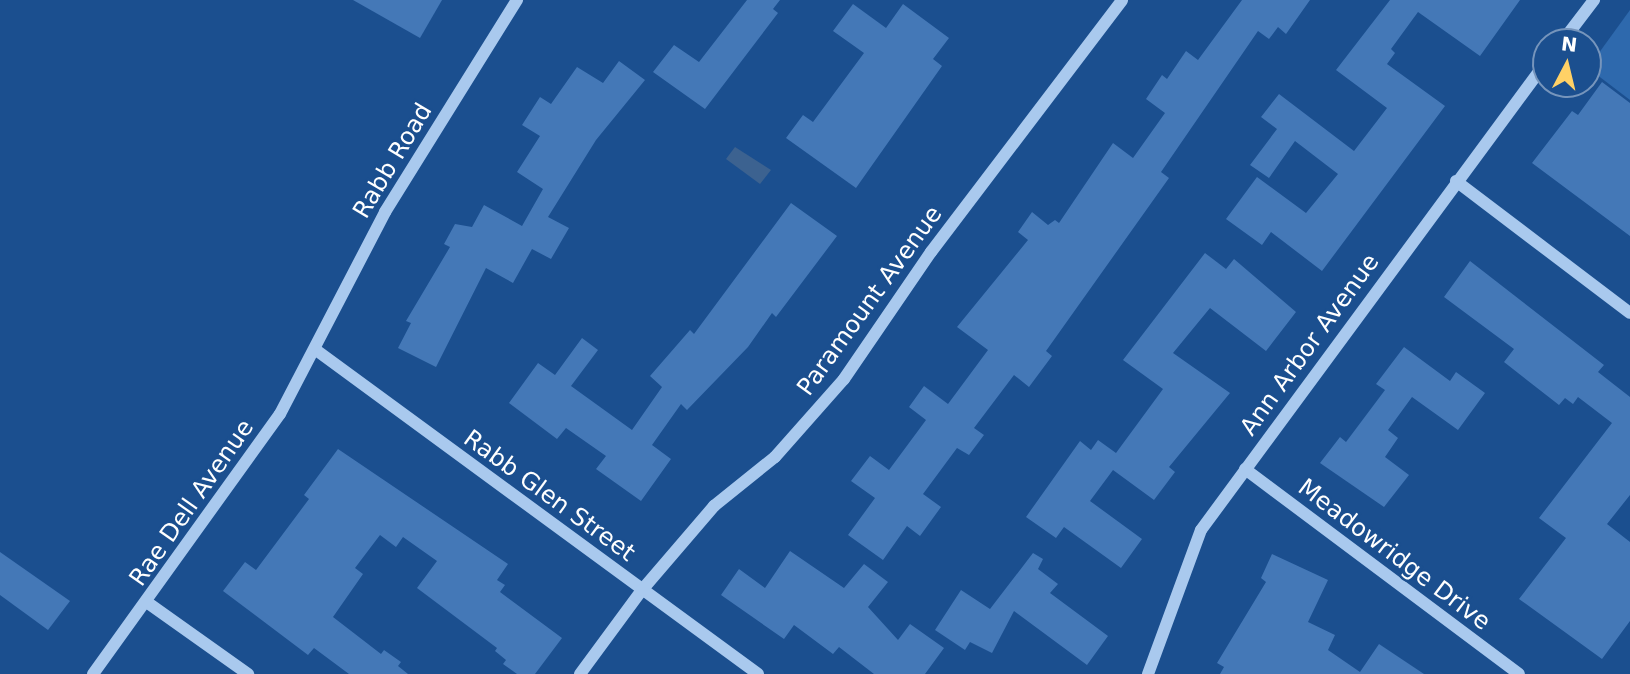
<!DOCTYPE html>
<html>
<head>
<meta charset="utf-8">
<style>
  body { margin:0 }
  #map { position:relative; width:1630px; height:674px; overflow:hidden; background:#1b4f8f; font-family:"DejaVu Sans",sans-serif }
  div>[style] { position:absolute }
  .green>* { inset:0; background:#2e69ad }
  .water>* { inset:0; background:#3c6290 }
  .building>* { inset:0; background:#4478b7 }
  .minor>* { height:12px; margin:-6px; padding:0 6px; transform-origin:6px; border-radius:6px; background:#a9c9ee }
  span { translate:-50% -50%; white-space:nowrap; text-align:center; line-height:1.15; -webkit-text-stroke:5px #1b4f8f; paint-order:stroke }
  .street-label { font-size:24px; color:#fff }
  .north { position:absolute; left:1532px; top:28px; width:70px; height:70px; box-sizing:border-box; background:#1b4f8f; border:2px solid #7695bc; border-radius:50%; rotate:7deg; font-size:19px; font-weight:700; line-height:28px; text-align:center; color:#fff }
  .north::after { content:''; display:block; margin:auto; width:24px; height:32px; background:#ffd166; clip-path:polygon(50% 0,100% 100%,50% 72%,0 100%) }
</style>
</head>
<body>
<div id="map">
  <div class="green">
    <div style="clip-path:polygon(1630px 10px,1630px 100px,1588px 68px)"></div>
  </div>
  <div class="water">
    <div style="clip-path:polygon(735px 147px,771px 170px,760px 184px,726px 159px)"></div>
  </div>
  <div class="building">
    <div style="clip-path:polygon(353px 0,442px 0,420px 38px)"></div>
    <div style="clip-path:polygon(747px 0,780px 0,773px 9px,778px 13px,705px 109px,653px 72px,674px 45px,699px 62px)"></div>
    <div style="clip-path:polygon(1242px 0,1310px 0,1286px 34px,1278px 27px,1269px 39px,1258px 31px,1161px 172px,1169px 178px,1046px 351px,1052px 356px,1029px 387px,1014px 375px,974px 428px,984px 435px,969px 455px,957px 448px,923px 494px,941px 507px,920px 536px,907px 526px,883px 560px,848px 535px,875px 498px,851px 481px,870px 456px,889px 470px,926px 420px,909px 407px,924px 386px,948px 404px,988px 350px,957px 327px,1028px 240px,1018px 232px,1032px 212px,1048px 225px,1055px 220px,1059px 223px,1113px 143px,1133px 158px,1165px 113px,1146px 99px,1162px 75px,1167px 79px,1186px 51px,1198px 60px)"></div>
    <div style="clip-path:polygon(1390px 0,1520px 0,1480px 56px,1418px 12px,1391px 49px,1395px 53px,1387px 64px,1445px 106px,1322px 271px,1271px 232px,1262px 245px,1226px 219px,1257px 177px,1306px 213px,1338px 174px,1295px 141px,1269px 178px,1250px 165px,1277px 129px,1261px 117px,1279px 94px,1354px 151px,1387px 108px,1336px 70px)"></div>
    <div style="clip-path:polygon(853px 4px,886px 28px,903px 4px,949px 38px,933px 59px,942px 66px,856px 188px,786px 138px,803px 115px,813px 122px,864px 53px,833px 31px)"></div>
    <div style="clip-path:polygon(619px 61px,645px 80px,596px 140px,548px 217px,569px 228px,551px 259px,532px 249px,513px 283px,486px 268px,436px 367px,398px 348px,411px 323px,406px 321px,450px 247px,444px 244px,455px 224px,472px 227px,484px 205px,522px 226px,543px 189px,517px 172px,540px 136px,522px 125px,540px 97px,551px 104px,577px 67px,603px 83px)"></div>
    <div style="clip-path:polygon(1602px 82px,1630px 103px,1630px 236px,1532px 163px,1572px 111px,1578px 115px)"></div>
    <div style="clip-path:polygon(791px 203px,837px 236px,776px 317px,772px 313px,748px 347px,687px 410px,681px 404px,652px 445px,671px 459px,641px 501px,596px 469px,606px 456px,566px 428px,557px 439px,509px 403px,538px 363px,555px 375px,582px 338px,598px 350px,571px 386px,632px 430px,662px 387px,650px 376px,690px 330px,694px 334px)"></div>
    <div style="clip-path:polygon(1205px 253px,1226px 269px,1234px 259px,1296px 312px,1266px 351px,1210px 308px,1173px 353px,1230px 393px,1169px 467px,1175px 472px,1154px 500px,1113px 470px,1090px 501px,1142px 539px,1121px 568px,1064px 527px,1056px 538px,1026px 517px,1080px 441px,1091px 450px,1098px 440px,1116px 453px,1163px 389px,1123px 360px)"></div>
    <div style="clip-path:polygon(1470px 261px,1604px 365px,1598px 372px,1630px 397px,1630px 495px,1607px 524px,1630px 542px,1630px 621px,1602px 659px,1519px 599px,1566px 538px,1539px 518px,1612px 423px,1578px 397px,1573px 404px,1565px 398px,1559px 405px,1504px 362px,1514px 349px,1444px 297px)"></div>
    <div style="clip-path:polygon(1404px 347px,1450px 381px,1456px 372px,1485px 393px,1458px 430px,1412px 397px,1388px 430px,1398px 438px,1385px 457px,1409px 475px,1384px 507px,1320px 463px,1340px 437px,1346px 442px,1385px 390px,1376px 384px)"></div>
    <div style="clip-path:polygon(338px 449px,508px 564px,497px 580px,505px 585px,500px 592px,562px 638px,535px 674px,517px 674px,503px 664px,506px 660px,495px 651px,497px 648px,417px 588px,437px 561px,403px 537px,396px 547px,380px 535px,355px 568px,363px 574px,333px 617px,381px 654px,384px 650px,401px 662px,398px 666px,408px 674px,349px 674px,314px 648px,308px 655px,223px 591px,245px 562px,256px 570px,309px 499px,304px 495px)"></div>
    <div style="clip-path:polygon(790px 551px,844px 588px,864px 564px,888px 582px,868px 607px,898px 640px,910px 624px,944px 648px,925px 674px,874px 674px,839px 647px,833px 654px,794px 625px,784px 639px,721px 595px,739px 569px,765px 588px)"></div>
    <div style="clip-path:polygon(0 552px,70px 601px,48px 630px,0 595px)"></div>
    <div style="clip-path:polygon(1033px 553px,1043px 559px,1038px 569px,1058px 584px,1050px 593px,1108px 636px,1087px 665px,1014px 611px,992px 653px,970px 642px,965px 650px,935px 630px,961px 590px,990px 609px)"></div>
    <div style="clip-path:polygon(1272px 554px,1328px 580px,1308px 622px,1335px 635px,1328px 650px,1360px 672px,1379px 644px,1424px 674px,1220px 674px,1224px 667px,1217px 663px,1266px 582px,1261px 578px)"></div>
  </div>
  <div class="minor">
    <div style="left:1562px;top:42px;width:53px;rotate:-52.7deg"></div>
    <div style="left:1456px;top:181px;width:218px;rotate:37.2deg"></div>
    <div style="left:316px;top:350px;width:548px;rotate:36.24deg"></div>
    <div style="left:1245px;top:469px;width:342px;rotate:36.8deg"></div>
    <div style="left:148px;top:603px;width:123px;rotate:35.4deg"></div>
    <div style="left:93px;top:674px;width:320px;rotate:-54.3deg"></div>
    <div style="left:280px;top:414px;width:228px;rotate:-62.5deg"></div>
    <div style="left:385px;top:212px;width:250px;rotate:-58.1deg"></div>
    <div style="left:580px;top:674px;width:104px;rotate:-53.6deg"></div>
    <div style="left:642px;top:590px;width:111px;rotate:-49.4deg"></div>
    <div style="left:714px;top:506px;width:78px;rotate:-38.8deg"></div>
    <div style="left:775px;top:457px;width:104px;rotate:-48.5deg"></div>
    <div style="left:844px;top:379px;width:154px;rotate:-55.6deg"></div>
    <div style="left:931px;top:252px;width:316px;rotate:-52.8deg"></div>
    <div style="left:1148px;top:674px;width:153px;rotate:-69.8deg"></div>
    <div style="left:1201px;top:530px;width:581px;rotate:-53.6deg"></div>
  </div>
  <div class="street-label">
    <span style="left:393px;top:161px;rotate:-59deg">Rabb Road</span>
    <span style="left:870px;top:301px;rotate:-54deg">Paramount Avenue</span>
    <span style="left:1310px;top:345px;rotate:-54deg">Ann Arbor Avenue</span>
    <span style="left:549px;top:496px;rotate:36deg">Rabb Glen Street</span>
    <span style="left:192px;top:503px;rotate:-55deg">Rae Dell Avenue</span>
    <span style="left:1394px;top:555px;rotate:37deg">Meadowridge Drive</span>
  </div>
  <div class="north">N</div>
</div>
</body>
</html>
